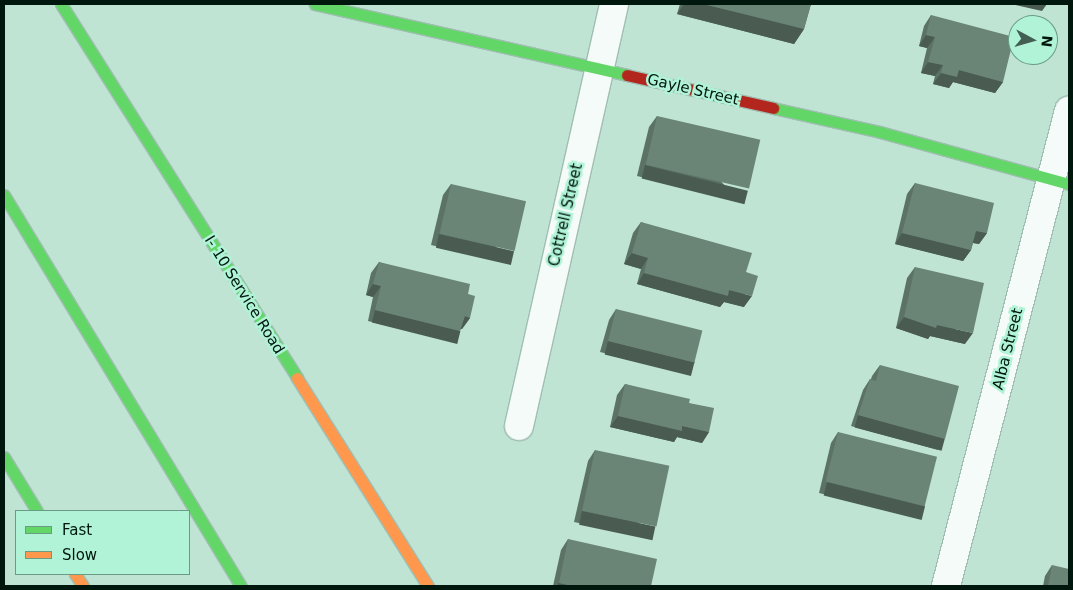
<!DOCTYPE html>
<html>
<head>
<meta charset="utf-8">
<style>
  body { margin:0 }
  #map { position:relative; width:1073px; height:590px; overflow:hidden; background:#bfe4d4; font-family:"DejaVu Sans",sans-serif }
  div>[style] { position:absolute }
  .roads { filter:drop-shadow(1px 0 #a0beb1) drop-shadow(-1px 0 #a0beb1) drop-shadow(0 1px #a0beb1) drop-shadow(0 -1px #a0beb1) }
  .street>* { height:28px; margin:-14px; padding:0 14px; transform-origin:14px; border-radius:14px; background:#f5fbf9 }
  .fast>* { height:11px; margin:-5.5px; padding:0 5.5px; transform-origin:5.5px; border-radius:5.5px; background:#63d668 }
  .slow>* { height:11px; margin:-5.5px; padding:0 5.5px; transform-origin:5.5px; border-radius:5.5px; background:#ff974d }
  .jam>* { height:11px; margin:-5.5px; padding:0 5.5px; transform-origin:5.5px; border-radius:5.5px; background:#b3261e }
  .wall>* { inset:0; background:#5b7265 }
  .shaded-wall>* { inset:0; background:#4a5c52; transform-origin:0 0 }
  .building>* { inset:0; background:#6a8475; transform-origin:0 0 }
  span { translate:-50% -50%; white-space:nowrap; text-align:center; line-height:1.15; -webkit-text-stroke:5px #b0f3d7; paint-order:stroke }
  .street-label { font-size:15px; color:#00170e }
  .frame { position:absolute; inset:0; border:5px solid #00170e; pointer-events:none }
  .legend { position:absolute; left:15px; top:510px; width:175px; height:65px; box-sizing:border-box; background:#b0f3d7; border:1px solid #6a9b87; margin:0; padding:6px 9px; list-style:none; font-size:15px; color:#00170e }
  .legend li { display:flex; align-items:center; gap:10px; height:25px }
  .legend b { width:25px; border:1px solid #6a9b87 }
  .north { position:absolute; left:1008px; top:15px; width:50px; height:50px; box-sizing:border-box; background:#b0f3d7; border:1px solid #6a9b87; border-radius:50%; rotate:96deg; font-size:14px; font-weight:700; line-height:20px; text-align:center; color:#00170e }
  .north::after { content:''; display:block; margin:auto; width:18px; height:22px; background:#435f53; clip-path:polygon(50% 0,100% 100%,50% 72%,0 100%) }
</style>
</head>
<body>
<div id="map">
  <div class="roads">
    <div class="street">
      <div style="left:519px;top:426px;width:433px;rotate:-77.3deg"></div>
      <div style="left:946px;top:586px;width:491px;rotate:-75.5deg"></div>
    </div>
    <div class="fast">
      <div style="left:61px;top:4px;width:442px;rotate:57.7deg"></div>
      <div style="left:315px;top:4px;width:320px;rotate:12.8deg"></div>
      <div style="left:773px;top:108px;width:110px;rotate:12.6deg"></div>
      <div style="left:880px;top:132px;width:196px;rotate:15.4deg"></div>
      <div style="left:4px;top:195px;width:457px;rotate:58.8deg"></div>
      <div style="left:4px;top:457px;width:63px;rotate:58.6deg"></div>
    </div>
    <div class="slow">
      <div style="left:297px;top:378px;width:246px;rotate:57.8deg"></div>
      <div style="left:75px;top:574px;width:14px;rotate:56deg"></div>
    </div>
    <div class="jam">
      <div style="left:627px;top:75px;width:150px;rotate:12.7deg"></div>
    </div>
  </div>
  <div class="wall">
    <div style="clip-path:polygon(680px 4px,811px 4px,804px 29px,794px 44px,677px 14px)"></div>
    <div style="clip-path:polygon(931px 15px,1003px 82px,995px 93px,953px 82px,949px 88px,933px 84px,935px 76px,921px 73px,927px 48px,919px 46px,924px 26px)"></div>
    <div style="clip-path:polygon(657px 116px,740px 201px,637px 176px,649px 127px)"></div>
    <div style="clip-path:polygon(915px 183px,987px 233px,979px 244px,973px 243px,971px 250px,963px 261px,895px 244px,907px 194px)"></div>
    <div style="clip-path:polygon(451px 184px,507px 262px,431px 245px,443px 195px)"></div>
    <div style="clip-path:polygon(641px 222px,746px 272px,744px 307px,724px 302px,720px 307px,637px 284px,641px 269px,624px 264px,633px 233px)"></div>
    <div style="clip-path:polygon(379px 262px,468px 294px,470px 318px,462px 329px,461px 329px,453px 342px,368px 321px,373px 297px,366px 295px,371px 273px)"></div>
    <div style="clip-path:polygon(915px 267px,965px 344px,930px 336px,928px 339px,896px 328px,907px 278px)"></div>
    <div style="clip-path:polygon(616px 309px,695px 362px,687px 373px,600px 352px,609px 320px)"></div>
    <div style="clip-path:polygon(880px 365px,938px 450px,851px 426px,863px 390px,870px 379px,871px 379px,872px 376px)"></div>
    <div style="clip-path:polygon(625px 384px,689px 403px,709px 432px,702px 443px,677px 437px,674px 442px,610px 427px,617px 395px)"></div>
    <div style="clip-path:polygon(838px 432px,925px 506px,918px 517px,819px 493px,831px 443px)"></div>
    <div style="clip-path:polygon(595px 450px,648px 538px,574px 522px,588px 461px)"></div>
    <div style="clip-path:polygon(568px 539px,651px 586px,553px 586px,561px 550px)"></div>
    <div style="clip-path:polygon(1052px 565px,1069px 586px,1043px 586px,1045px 576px)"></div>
  </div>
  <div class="shaded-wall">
    <div style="clip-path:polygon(684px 4px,703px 4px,804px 29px,794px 44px,677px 14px)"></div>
    <div style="clip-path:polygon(1011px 4px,1047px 4px,1042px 11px)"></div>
    <div style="clip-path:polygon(926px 35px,935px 37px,927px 48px,919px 46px)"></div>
    <div style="clip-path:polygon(928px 62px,943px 65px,935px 76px,921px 73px)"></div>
    <div style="clip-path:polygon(959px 70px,1003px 82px,995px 93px,953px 82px,949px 88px,933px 84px,941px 73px)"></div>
    <div style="left:645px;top:165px;width:106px;height:14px;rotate:14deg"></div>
    <div style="clip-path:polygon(976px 231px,987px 233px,979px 244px,968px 242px)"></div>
    <div style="clip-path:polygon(902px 233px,971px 250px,963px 261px,895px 244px)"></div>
    <div style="left:439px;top:234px;width:77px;height:14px;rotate:13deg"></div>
    <div style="clip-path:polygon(632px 253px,648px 258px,641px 269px,624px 264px)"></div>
    <div style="clip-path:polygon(644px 273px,729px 290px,752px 296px,744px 307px,724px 302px,720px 307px,637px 284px)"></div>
    <div style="clip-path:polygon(373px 284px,381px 286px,373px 297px,366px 295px)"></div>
    <div style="left:375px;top:310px;width:88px;height:13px;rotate:14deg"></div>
    <div style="clip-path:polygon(465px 316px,470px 318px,462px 329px,457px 327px)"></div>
    <div style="clip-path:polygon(904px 317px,937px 325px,973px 333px,965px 344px,930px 336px,928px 339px,896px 328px)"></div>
    <div style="left:608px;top:341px;width:89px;height:14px;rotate:14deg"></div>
    <div style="left:858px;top:415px;width:90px;height:13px;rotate:15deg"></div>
    <div style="clip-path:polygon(618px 416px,682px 426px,709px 432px,702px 443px,677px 437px,674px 442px,610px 427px)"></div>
    <div style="left:827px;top:482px;width:101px;height:14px;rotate:14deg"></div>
    <div style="left:582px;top:511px;width:75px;height:14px;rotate:12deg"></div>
    <div style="clip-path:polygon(559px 583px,572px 586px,557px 586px)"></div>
  </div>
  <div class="building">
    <div style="clip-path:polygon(703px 4px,811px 4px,804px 29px)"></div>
    <div style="clip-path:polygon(931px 15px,1014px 37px,1003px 82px,959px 70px,957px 77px,941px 73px,943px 65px,928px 62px,935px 37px,926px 35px)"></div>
    <div style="left:657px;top:116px;width:106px;height:50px;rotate:13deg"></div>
    <div style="clip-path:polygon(915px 183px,994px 203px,987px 233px,976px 231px,971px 250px,902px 233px)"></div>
    <div style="left:451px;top:184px;width:77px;height:51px;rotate:13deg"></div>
    <div style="clip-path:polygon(641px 222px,752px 253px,746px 272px,758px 276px,752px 296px,729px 290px,728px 296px,644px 273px,648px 258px,632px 253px)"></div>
    <div style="clip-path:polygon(379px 262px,470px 284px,468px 294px,475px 296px,470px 318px,465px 316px,460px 331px,375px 310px,381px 286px,373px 284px)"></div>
    <div style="clip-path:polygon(915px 267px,984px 283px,973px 333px,937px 325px,936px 328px,904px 317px)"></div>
    <div style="left:616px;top:309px;width:89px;height:33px;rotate:14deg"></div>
    <div style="clip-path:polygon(880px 365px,959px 386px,945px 439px,858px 415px,870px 379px,876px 381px)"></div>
    <div style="clip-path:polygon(625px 384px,690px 399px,689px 403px,714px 408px,709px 432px,682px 426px,682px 431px,618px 416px)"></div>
    <div style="left:838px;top:432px;width:102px;height:51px;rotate:14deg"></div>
    <div style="left:595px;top:450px;width:76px;height:62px;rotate:12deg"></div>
    <div style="clip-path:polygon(568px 539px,657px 559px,651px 586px,572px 586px,559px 583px)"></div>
    <div style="clip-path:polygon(1052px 565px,1069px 569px,1069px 586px,1048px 586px)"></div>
  </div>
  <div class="street-label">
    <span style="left:693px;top:90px;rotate:13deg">Gayle Street</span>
    <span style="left:566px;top:215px;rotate:-77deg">Cottrell Street</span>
    <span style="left:244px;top:295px;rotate:58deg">I- 10 Service Road</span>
    <span style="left:1008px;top:349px;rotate:-76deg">Alba Street</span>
  </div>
  <div class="frame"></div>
  <ul class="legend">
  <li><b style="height:6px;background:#63d668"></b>Fast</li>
  <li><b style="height:6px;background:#ff974d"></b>Slow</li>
  </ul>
  <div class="north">N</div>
</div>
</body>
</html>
